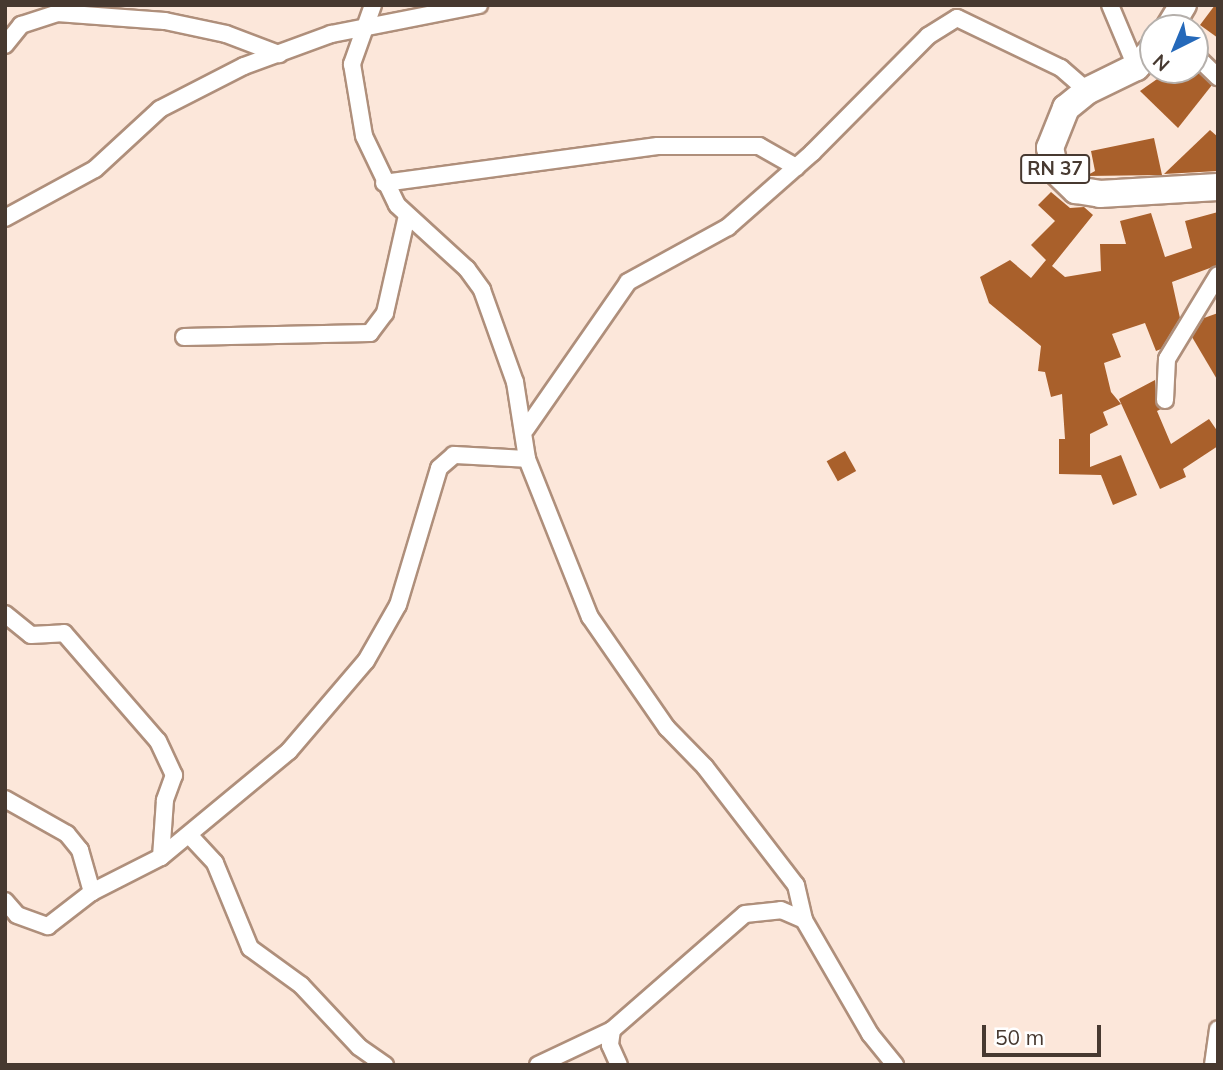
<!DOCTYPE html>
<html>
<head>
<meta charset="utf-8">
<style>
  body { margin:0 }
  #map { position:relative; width:1223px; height:1070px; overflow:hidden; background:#fce7da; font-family:Mulish,sans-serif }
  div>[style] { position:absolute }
  .building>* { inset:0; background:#a9602b; transform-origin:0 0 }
  .roads { filter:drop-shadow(2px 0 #af8f7b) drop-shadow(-2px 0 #af8f7b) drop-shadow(0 2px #af8f7b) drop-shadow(0 -2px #af8f7b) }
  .street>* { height:16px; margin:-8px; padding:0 8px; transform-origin:8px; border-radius:8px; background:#fff }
  .primary>* { height:26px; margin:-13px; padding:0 13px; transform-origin:13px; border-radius:13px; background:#fff }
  span { translate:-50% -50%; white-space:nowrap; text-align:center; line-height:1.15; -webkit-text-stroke:7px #fff; paint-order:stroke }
  .shield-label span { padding:2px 5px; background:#fff; border:2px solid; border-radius:5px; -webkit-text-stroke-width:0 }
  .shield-label { font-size:19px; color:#473930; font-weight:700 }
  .frame { position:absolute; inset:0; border:7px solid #473930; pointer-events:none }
  .north { position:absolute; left:1139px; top:14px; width:70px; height:70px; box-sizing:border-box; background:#fff; border:2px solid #b5b0ac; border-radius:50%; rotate:223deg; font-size:19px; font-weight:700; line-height:28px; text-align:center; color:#473930 }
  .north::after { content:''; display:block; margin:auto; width:24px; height:32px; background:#2569ba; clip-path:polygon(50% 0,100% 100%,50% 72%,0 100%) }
  .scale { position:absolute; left:982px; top:1025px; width:119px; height:32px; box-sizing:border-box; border:4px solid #473930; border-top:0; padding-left:9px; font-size:21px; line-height:24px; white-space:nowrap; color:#473930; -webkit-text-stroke:5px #fff; paint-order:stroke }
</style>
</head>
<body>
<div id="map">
  <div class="building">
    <div style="clip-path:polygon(1215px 5px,1218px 5px,1218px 38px,1200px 25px)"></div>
    <div style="clip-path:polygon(1170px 70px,1195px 70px,1212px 85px,1178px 128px,1140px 91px)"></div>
    <div style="clip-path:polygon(1210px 130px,1218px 137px,1218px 171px,1164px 174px)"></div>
    <div style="clip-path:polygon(1154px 138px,1162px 175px,1086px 176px,1095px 171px,1091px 151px)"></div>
    <div style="clip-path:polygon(1051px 192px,1070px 208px,1084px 207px,1093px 215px,1052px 266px,1065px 277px,1101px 271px,1100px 244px,1126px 244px,1120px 221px,1151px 213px,1165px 257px,1192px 248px,1185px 221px,1218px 212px,1218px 265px,1172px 282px,1180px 318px,1161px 349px,1156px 351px,1145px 323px,1112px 334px,1121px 357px,1104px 363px,1111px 392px,1121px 404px,1103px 412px,1108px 425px,1090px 434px,1090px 467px,1121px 455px,1137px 495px,1113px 505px,1101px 475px,1059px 474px,1059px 439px,1065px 439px,1062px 394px,1051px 397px,1045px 372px,1038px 371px,1041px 346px,989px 303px,980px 277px,1010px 260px,1031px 278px,1046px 260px,1051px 265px,1031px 245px,1055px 221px,1038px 205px)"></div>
    <div style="clip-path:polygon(1218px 313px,1218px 381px,1192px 337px,1204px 318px)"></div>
    <div style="clip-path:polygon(1155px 380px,1155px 400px,1161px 409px,1157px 411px,1171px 444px,1209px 419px,1218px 432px,1218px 446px,1183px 469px,1186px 477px,1160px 489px,1119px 399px)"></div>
    <div style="left:845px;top:451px;width:23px;height:21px;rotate:61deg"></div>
  </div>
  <div class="roads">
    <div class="street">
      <div style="left:373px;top:5px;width:63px;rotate:109.6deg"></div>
      <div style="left:352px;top:64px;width:73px;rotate:80.5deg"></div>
      <div style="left:364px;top:136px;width:76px;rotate:64.4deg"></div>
      <div style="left:397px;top:205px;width:95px;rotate:42.4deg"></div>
      <div style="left:467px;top:269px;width:26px;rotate:54deg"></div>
      <div style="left:482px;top:290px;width:98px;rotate:70.3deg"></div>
      <div style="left:515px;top:382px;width:78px;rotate:81.1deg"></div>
      <div style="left:527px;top:459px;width:170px;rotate:68.3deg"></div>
      <div style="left:590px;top:617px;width:135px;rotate:55.3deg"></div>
      <div style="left:667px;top:728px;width:54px;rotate:45.7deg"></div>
      <div style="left:705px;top:767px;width:149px;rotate:52.4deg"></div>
      <div style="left:796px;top:885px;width:36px;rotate:77deg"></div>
      <div style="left:804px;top:920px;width:132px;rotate:59.9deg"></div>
      <div style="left:870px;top:1034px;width:40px;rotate:51deg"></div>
      <div style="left:1110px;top:5px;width:67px;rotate:67.2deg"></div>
      <div style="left:5px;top:45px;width:26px;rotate:-51deg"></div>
      <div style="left:21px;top:25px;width:38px;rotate:-18deg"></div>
      <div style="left:57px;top:13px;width:108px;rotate:4.2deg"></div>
      <div style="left:165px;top:21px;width:62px;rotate:12deg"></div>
      <div style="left:226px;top:34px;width:57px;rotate:20.7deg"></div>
      <div style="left:1195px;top:55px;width:32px;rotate:44deg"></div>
      <div style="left:384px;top:183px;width:276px;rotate:-7.7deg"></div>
      <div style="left:658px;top:146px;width:101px"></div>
      <div style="left:759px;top:146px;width:43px;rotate:29.6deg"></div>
      <div style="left:5px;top:218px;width:102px;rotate:-28.6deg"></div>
      <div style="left:95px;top:169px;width:88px;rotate:-42.7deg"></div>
      <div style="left:160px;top:109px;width:94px;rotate:-27.1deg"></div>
      <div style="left:244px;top:66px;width:93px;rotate:-20.2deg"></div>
      <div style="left:331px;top:34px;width:151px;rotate:-11.1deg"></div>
      <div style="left:184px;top:337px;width:186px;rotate:-1.2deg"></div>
      <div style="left:370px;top:333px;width:25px;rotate:-53deg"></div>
      <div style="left:385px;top:313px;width:100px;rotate:-77.3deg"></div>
      <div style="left:1165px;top:400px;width:41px;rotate:-87.2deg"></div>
      <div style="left:1167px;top:359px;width:98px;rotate:-58.7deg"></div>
      <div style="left:526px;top:429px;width:179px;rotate:-55.2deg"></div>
      <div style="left:628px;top:282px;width:114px;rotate:-28.8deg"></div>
      <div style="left:728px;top:227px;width:112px;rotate:-41.4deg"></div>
      <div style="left:812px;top:153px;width:165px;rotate:-45.2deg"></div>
      <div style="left:928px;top:36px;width:34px;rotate:-32deg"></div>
      <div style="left:957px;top:18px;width:115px;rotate:25.7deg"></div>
      <div style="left:1061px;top:68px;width:35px;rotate:41deg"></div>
      <div style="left:5px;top:614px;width:33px;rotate:39deg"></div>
      <div style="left:31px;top:635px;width:33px;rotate:-3deg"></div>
      <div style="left:64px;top:633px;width:143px;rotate:49deg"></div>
      <div style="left:158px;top:741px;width:38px;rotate:65deg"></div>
      <div style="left:174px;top:775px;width:27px;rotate:110deg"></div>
      <div style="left:165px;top:800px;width:57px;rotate:94deg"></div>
      <div style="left:5px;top:799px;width:71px;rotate:29.4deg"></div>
      <div style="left:67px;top:834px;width:21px;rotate:51deg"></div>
      <div style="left:80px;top:850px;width:44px;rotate:74.1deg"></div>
      <div style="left:92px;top:892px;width:77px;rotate:-26.9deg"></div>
      <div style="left:161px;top:857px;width:166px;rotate:-39.6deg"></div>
      <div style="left:289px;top:751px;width:118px;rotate:-49.5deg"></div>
      <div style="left:366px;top:661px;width:64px;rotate:-60.3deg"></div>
      <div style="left:398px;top:605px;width:143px;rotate:-73.3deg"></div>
      <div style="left:439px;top:468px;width:20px;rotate:-41deg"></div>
      <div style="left:454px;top:455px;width:73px;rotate:3.1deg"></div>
      <div style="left:191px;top:837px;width:35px;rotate:47deg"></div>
      <div style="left:215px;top:863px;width:92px;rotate:67.6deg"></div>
      <div style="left:250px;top:948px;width:63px;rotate:36deg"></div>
      <div style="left:301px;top:985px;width:85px;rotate:46.9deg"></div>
      <div style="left:359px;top:1047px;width:32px;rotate:35deg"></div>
      <div style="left:5px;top:901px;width:18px;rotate:49deg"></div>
      <div style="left:17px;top:915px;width:33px;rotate:20deg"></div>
      <div style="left:48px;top:926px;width:56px;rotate:-37.7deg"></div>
      <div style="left:612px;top:1030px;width:15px;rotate:98deg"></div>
      <div style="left:610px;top:1045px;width:22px;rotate:66deg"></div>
      <div style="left:538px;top:1065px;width:82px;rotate:-25.3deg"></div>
      <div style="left:612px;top:1030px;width:176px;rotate:-41.1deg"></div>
      <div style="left:745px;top:914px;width:36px;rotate:-6deg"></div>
      <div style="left:781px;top:910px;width:25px;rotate:23deg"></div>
      <div style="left:1213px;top:1065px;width:36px;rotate:-82deg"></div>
    </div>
    <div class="primary">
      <div style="left:1169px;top:28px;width:27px;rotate:-59deg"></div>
      <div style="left:1153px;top:49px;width:25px;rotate:133deg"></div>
      <div style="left:1136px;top:67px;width:55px;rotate:153.9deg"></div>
      <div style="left:1087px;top:91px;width:27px;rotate:141deg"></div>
      <div style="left:1066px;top:108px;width:43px;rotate:111.8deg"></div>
      <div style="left:1050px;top:148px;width:23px;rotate:77deg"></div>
      <div style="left:1055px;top:170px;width:29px;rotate:44deg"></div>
      <div style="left:1076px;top:190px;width:24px;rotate:9deg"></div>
      <div style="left:1100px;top:194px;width:118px;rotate:-3.4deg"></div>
    </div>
  </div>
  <div class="shield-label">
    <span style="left:1055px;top:169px">RN 37</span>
  </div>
  <div class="frame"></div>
  <div class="north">N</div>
  <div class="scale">50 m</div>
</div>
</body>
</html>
